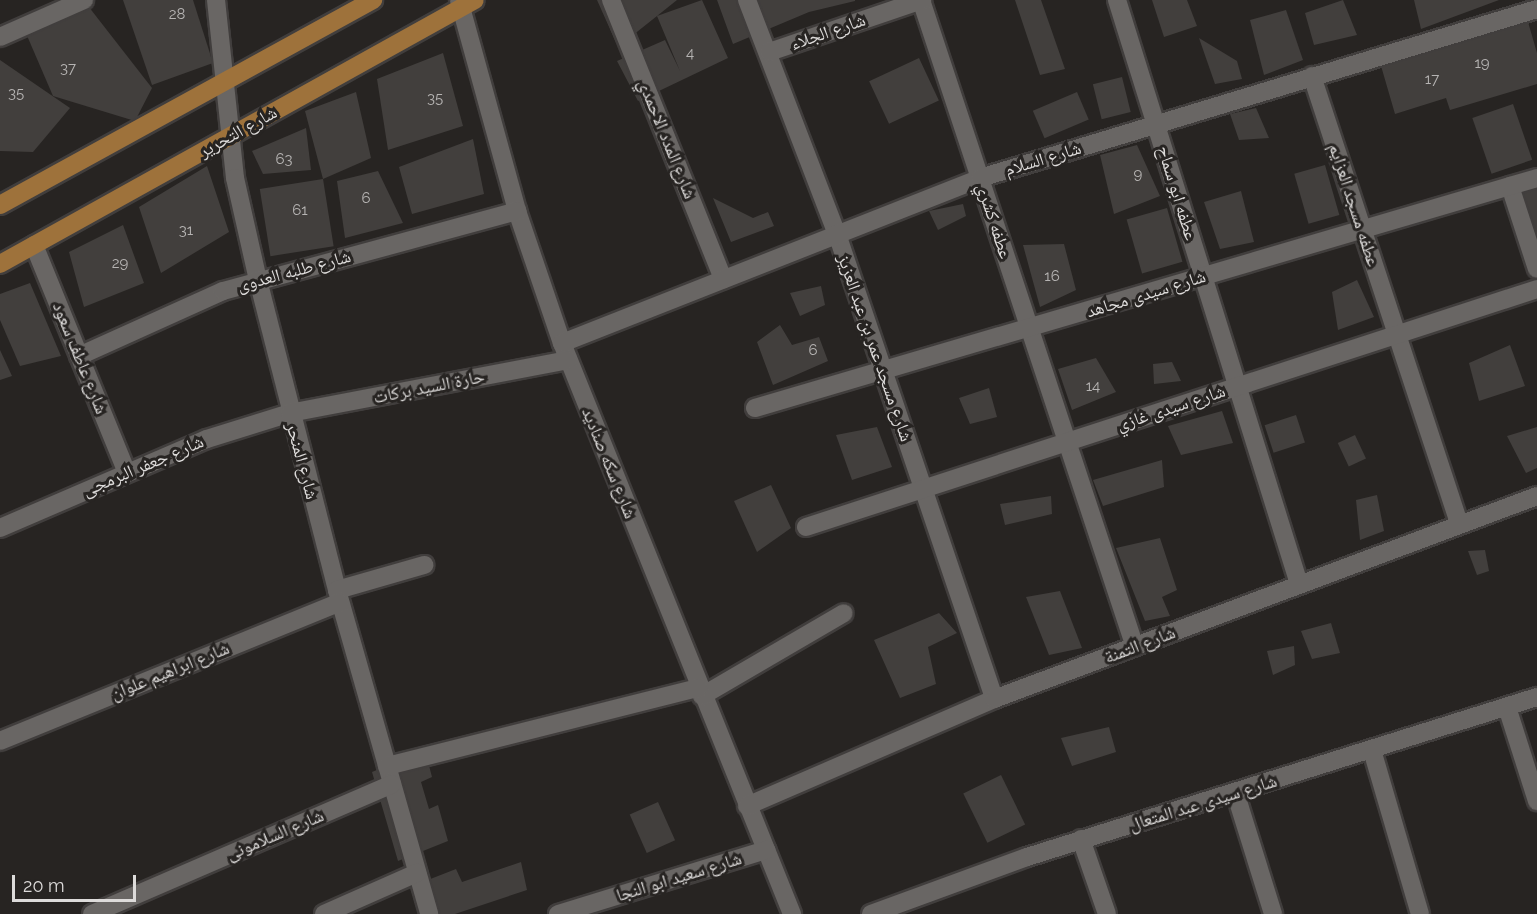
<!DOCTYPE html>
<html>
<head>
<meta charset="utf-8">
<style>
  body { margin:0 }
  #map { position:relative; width:1537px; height:914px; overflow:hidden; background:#272422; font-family:Raleway,"Noto Naskh Arabic",sans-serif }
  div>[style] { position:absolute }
  .building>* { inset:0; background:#423f3d; transform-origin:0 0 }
  .roads { filter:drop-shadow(2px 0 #413e3d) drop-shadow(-2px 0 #413e3d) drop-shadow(0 2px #413e3d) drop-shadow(0 -2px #413e3d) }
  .minor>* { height:18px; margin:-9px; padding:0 9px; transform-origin:9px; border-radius:9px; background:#696664 }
  .major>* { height:18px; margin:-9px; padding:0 9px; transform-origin:9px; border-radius:9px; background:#9e723b }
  span { translate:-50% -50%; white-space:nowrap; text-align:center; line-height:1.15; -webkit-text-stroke:6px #272422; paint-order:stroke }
  .number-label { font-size:15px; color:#b6b4b3 }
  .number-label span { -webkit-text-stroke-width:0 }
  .street-label { font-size:18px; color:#dddbda }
  .scale { position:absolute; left:12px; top:875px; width:124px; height:27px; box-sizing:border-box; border:3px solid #dddbda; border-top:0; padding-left:8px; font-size:18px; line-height:21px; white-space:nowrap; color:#dddbda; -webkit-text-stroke:4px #272422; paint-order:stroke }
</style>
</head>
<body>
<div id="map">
  <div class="building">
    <div style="clip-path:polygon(123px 0,193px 0,213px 63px,152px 85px)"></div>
    <div style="clip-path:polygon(597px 0,677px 0,657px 16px,702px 0,728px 58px,638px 101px,617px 61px,665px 40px,680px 71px,657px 16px,618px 47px)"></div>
    <div style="clip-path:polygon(717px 0,855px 0,855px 1px,809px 12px,733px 44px)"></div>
    <div style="clip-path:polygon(1015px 0,1041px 0,1065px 69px,1040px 75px)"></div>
    <div style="clip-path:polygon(1152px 0,1187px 0,1197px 26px,1164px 37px)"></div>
    <div style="clip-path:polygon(1343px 0,1357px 35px,1314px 45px,1305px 13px)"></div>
    <div style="clip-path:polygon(1414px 0,1499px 0,1421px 29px)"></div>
    <div style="clip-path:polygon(85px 2px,152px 88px,135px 121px,53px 96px,25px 31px)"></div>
    <div style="clip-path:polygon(1286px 10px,1303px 60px,1264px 75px,1250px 20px)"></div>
    <div style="clip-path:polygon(1526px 15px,1537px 53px,1537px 84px,1450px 110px,1446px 98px,1395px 114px,1379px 59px)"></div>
    <div style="clip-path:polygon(1199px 38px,1237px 61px,1242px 79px,1215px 84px)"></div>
    <div style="clip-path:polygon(443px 53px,463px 126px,388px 150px,377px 79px)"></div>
    <div style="left:919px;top:58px;width:47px;height:55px;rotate:65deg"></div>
    <div style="clip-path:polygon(0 60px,70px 108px,33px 152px,0 151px)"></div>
    <div style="left:1122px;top:77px;width:36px;height:30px;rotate:76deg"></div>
    <div style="clip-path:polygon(356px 92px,371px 158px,323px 179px,305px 111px)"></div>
    <div style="left:1077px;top:92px;width:30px;height:48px;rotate:67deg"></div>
    <div style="left:1513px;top:104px;width:59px;height:43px;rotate:71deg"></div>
    <div style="clip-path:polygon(1256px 108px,1269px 138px,1239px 140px,1230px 114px)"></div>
    <div style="clip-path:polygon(306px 128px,311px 170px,263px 174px,252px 151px)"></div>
    <div style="clip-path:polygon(473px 139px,484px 194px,412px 214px,399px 167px)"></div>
    <div style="clip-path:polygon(1137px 145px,1160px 196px,1114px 214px,1100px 155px)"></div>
    <div style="left:1325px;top:165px;width:52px;height:32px;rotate:74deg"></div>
    <div style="clip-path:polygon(207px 166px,229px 232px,161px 273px,139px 207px)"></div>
    <div style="clip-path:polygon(378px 171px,403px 223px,345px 238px,337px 181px)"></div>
    <div style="left:323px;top:179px;width:68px;height:64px;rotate:81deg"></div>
    <div style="clip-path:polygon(1537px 182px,1537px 245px,1516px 184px)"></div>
    <div style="clip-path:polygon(1241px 191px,1254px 242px,1220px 249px,1204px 202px)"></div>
    <div style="clip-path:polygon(713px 198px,753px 218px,768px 212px,774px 226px,731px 242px)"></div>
    <div style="clip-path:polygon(963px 204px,966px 216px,938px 230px,929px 211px)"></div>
    <div style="left:1167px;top:208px;width:56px;height:42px;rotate:74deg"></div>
    <div style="clip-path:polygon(123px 225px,144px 283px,84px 307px,69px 252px)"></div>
    <div style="clip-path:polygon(1064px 244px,1076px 290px,1040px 307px,1023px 245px)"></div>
    <div style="clip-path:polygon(1357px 280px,1374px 317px,1338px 330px,1332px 292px)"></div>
    <div style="clip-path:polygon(30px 283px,61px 356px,20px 366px,0 320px,0 294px)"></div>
    <div style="clip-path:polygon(821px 286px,825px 305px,800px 316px,790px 293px)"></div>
    <div style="clip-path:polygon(780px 325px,792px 345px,819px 337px,828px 361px,773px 385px,757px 342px)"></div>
    <div style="clip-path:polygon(1510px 345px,1525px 386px,1479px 401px,1469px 363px)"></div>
    <div style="clip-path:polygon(0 350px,12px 376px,0 380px)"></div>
    <div style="clip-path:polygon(1096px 358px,1116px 392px,1072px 410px,1058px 369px)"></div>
    <div style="clip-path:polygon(1172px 362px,1181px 381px,1154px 384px,1153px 364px)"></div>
    <div style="clip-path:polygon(989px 388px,997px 417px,970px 424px,959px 398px)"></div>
    <div style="clip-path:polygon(1222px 411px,1233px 443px,1181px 455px,1168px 426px)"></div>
    <div style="left:1296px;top:415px;width:29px;height:33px;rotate:72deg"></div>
    <div style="clip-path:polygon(877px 427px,892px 467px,852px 480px,836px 435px)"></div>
    <div style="clip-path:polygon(1537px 427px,1537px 468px,1526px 473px,1507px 436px)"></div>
    <div style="left:1355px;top:435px;width:26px;height:19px;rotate:65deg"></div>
    <div style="clip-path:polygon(1162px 460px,1164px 487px,1103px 506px,1093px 480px)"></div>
    <div style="clip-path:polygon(771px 485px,791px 528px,757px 552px,734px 501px)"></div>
    <div style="clip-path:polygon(1377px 495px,1384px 531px,1360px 540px,1356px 500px)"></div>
    <div style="clip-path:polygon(1051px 496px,1052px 514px,1005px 525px,1000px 504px)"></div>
    <div style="clip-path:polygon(1160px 538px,1177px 590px,1162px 597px,1170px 616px,1145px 621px,1116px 548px)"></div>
    <div style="clip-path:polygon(1485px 550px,1489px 571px,1477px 575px,1468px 551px)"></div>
    <div style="clip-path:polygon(1060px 591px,1082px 648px,1049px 655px,1026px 597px)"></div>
    <div style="clip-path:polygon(939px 613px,957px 633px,928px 647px,936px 684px,900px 698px,874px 640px)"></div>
    <div style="clip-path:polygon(1331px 623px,1340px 653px,1312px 659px,1301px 631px)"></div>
    <div style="clip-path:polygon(1294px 646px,1295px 665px,1273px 675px,1267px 651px)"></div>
    <div style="clip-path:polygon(1109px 727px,1116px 752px,1072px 766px,1061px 738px)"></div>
    <div style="clip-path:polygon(425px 750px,432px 777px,421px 782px,429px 809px,438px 805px,448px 841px,398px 861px,372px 772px)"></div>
    <div style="left:1001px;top:775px;width:55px;height:42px;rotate:64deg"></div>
    <div style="left:658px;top:802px;width:42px;height:31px;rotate:66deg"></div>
    <div style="clip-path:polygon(521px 862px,527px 890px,455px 914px,423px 914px,415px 885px,456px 869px,462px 882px)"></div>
  </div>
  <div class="roads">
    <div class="minor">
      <div style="left:216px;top:0;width:179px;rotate:83.9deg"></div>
      <div style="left:235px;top:178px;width:105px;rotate:77.3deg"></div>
      <div style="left:258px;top:280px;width:320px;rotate:75.7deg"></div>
      <div style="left:337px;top:590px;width:337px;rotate:74.1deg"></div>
      <div style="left:459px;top:0;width:219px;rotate:74.6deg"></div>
      <div style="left:517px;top:211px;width:139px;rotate:71.2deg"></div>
      <div style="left:562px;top:343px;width:616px;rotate:68.06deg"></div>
      <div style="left:611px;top:0;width:301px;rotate:68.1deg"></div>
      <div style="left:747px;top:0;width:251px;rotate:69deg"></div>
      <div style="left:837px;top:234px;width:491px;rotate:71.3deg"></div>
      <div style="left:921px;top:0;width:681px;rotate:71.7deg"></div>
      <div style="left:1117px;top:0;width:612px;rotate:72.69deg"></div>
      <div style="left:0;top:37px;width:92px;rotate:-23.8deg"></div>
      <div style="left:769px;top:52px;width:162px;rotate:-18.8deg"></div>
      <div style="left:1312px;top:76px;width:471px;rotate:71.8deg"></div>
      <div style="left:1510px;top:186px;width:87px;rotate:72deg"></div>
      <div style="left:34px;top:245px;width:244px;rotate:67.8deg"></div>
      <div style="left:562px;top:343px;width:449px;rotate:-21.5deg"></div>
      <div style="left:980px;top:178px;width:582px;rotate:-16.88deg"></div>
      <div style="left:79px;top:356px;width:158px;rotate:-24.3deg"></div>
      <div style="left:223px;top:291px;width:305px;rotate:-15.2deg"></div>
      <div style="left:755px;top:408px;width:815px;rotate:-16.39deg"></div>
      <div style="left:806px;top:527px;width:769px;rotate:-18.03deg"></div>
      <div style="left:0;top:528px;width:225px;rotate:-23.3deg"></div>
      <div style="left:207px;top:439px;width:87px;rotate:-17.4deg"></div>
      <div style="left:290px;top:413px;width:283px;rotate:-10.8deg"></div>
      <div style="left:337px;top:590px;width:91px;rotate:-16deg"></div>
      <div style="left:702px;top:696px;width:164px;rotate:-30.3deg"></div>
      <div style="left:1507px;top:707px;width:99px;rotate:72.3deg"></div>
      <div style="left:0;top:741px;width:367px;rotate:-22.2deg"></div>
      <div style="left:1372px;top:750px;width:171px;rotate:73.7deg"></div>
      <div style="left:387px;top:766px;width:321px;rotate:-14.1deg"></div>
      <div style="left:1236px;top:795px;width:125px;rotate:72.7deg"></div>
      <div style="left:747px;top:806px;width:269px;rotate:-23.4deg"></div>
      <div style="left:994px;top:699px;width:580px;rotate:-20.5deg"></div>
      <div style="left:1081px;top:839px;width:79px;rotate:70.9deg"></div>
      <div style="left:92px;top:914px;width:327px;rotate:-23.4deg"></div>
      <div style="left:324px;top:914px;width:102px;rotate:-23.8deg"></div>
      <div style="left:558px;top:914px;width:218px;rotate:-17.1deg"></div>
      <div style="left:871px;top:914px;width:166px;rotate:-20.1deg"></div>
      <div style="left:1027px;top:857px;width:535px;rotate:-17.42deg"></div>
    </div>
    <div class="major">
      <div style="left:0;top:205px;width:426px;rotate:-28.8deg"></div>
      <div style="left:0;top:264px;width:543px;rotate:-29.06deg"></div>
    </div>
  </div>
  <div class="number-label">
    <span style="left:177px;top:15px">28</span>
    <span style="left:690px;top:54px">4</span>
    <span style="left:1482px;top:64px">19</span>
    <span style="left:68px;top:69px">37</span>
    <span style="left:1432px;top:80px">17</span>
    <span style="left:16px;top:94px">35</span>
    <span style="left:435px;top:99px">35</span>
    <span style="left:284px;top:160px">63</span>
    <span style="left:1138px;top:175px">9</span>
    <span style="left:366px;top:199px">6</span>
    <span style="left:300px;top:211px">61</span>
    <span style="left:186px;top:231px">31</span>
    <span style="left:120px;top:264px">29</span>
    <span style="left:1052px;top:277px">16</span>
    <span style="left:813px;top:351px">6</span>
    <span style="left:1093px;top:387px">14</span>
  </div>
  <div class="street-label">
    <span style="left:828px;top:32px;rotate:-19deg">شارع الجلاء</span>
    <span style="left:238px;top:132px;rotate:-29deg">شارع التحرير</span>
    <span style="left:667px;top:139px;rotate:68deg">شارع المدد الاحمدي</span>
    <span style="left:1043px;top:159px;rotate:-17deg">شارع السلام</span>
    <span style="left:1177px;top:193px;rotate:73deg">عطفه ابو سماح</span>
    <span style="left:1354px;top:205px;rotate:72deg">عطفه مسجد العزايم</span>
    <span style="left:994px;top:221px;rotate:72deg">عطفه كشري</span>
    <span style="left:294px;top:271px;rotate:-15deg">شارع طلبه العدوى</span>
    <span style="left:1146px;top:294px;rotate:-17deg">شارع سيدى مجاهد</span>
    <span style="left:875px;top:348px;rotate:71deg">شارع مسجد عمر بن عبد العزيز</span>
    <span style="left:80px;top:358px;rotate:68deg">شارع عاطف سعود</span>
    <span style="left:429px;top:387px;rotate:-11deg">حارة السيد بركات</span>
    <span style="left:1171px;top:408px;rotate:-18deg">شارع سيدى غازي</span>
    <span style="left:302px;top:461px;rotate:75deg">شارع المنحر</span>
    <span style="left:609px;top:463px;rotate:68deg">شارع سكه صناديد</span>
    <span style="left:143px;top:466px;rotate:-23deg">شارع جعفر البرمجى</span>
    <span style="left:1140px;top:645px;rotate:-21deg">شارع التمنة</span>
    <span style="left:170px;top:671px;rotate:-22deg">شارع ابراهيم علوان</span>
    <span style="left:1203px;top:803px;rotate:-17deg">شارع سيدى عبد المتعال</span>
    <span style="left:275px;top:835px;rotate:-23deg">شارع السلامونى</span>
    <span style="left:679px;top:877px;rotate:-17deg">شارع سعيد ابو النجا</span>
  </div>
  <div class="scale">20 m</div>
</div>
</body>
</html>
